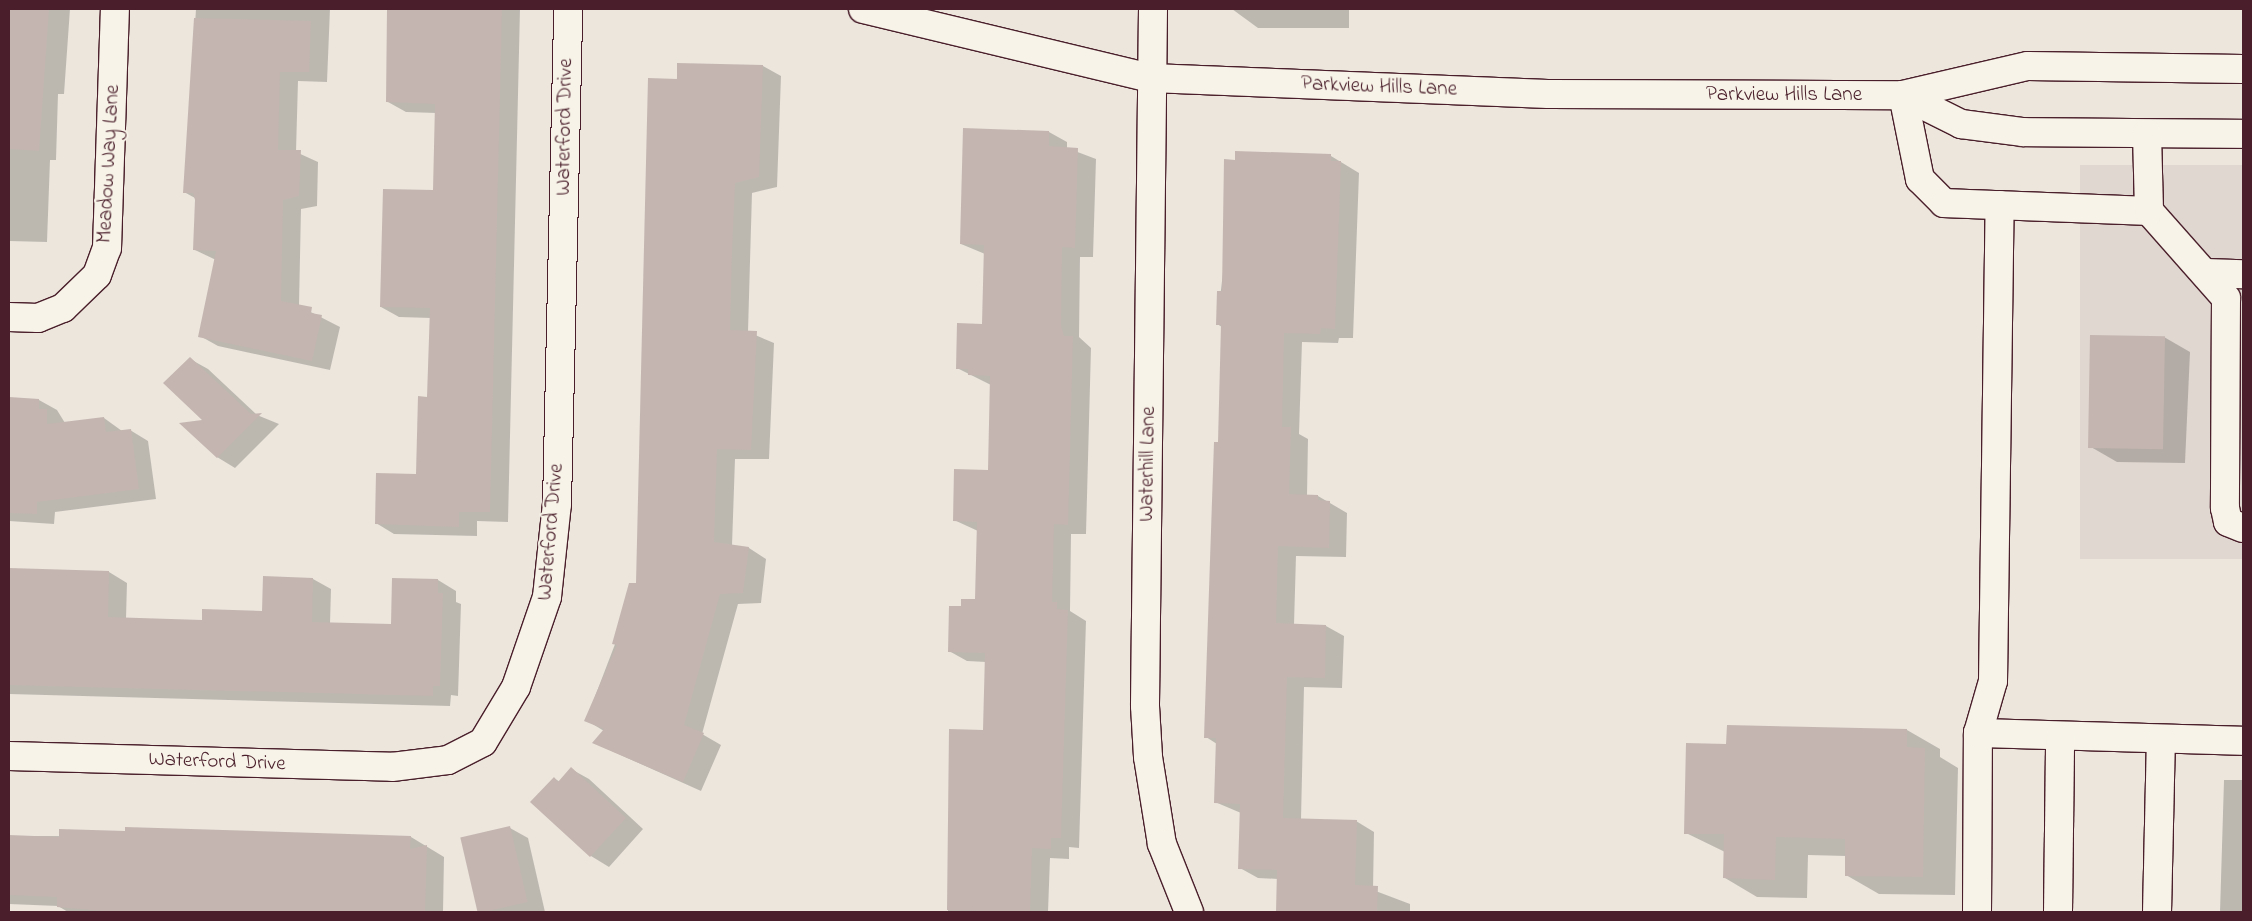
<!DOCTYPE html>
<html>
<head>
<meta charset="utf-8">
<style>
  body { margin:0 }
  #map { position:relative; width:2252px; height:921px; overflow:hidden; background:#ece6dd; font-family:"Indie Flower",sans-serif }
  div>[style] { position:absolute }
  .built>* { inset:0; background:#e0d7d0; transform-origin:0 0 }
  .shadow>* { inset:0; background:#0003 }
  .building>* { inset:0; background:#c4b5b0; transform-origin:0 0 }
  .roads { filter:drop-shadow(1px 0 #4a1f2b) drop-shadow(-1px 0 #4a1f2b) drop-shadow(0 1px #4a1f2b) drop-shadow(0 -1px #4a1f2b) }
  .minor>* { height:28px; margin:-14px; padding:0 14px; transform-origin:14px; border-radius:14px; background:#f7f3e8 }
  span { translate:-50% -50%; white-space:nowrap; text-align:center; line-height:1.15; -webkit-text-stroke:4px #f7f3e8; paint-order:stroke }
  .street-label { font-size:21px; color:#4a1f2b }
  .frame { position:absolute; inset:0; border:10px solid #4a1f2b; pointer-events:none }
</style>
</head>
<body>
<div id="map">
  <div class="built">
    <div style="left:2080px;top:165px;width:163px;height:394px"></div>
  </div>
  <div class="shadow">
    <div style="clip-path:polygon(9px 9px,70px 9px,64px 94px,58px 94px,56px 160px,50px 160px,47px 242px,9px 241px)"></div>
    <div style="clip-path:polygon(196px 9px,330px 9px,327px 82px,298px 81px,296px 152px,318px 162px,317px 206px,301px 209px,299px 306px,340px 327px,330px 370px,218px 346px,200px 336px,216px 260px,195px 250px,195px 198px,184px 192px)"></div>
    <div style="clip-path:polygon(389px 9px,520px 9px,508px 522px,477px 521px,477px 536px,394px 534px,376px 523px,417px 475px,429px 398px,431px 318px,399px 317px,381px 307px,434px 191px,436px 113px,406px 112px,388px 102px)"></div>
    <div style="clip-path:polygon(1232px 9px,1349px 9px,1349px 28px,1258px 28px)"></div>
    <div style="clip-path:polygon(678px 64px,763px 66px,781px 76px,777px 187px,752px 193px,750px 262px,748px 332px,774px 343px,769px 459px,735px 459px,732px 546px,749px 548px,766px 559px,761px 603px,738px 604px,702px 734px,721px 745px,701px 791px,594px 743px,604px 731px,586px 720px,638px 584px)"></div>
    <div style="clip-path:polygon(964px 130px,1049px 132px,1067px 142px,1067px 148px,1096px 159px,1093px 257px,1080px 257px,1079px 337px,1091px 348px,1086px 534px,1071px 534px,1070px 611px,1086px 621px,1079px 848px,1069px 847px,1069px 859px,1050px 858px,1048px 912px,948px 912px,950px 730px,984px 731px,986px 662px,967px 661px,949px 651px,962px 607px,976px 601px,978px 531px,954px 520px,989px 471px,991px 385px,957px 368px,984px 325px,985px 254px,961px 244px)"></div>
    <div style="clip-path:polygon(1331px 156px,1359px 173px,1353px 338px,1339px 338px,1338px 343px,1302px 342px,1299px 434px,1308px 439px,1307px 496px,1318px 496px,1347px 513px,1346px 557px,1296px 556px,1294px 625px,1326px 626px,1344px 636px,1342px 688px,1304px 687px,1301px 820px,1356px 821px,1374px 832px,1373px 890px,1410px 904px,1410px 912px,1277px 912px,1278px 879px,1258px 878px,1240px 868px,1241px 813px,1215px 802px,1217px 744px,1206px 737px,1219px 443px,1222px 327px,1217px 324px,1236px 161px)"></div>
    <div style="clip-path:polygon(2164px 337px,2190px 352px,2185px 463px,2117px 462px,2091px 447px)"></div>
    <div style="clip-path:polygon(190px 359px,208px 369px,257px 415px,279px 424px,235px 468px,217px 457px)"></div>
    <div style="clip-path:polygon(9px 399px,39px 400px,57px 410px,65px 423px,104px 418px,122px 431px,130px 430px,148px 441px,156px 499px,55px 512px,54px 524px,9px 521px)"></div>
    <div style="clip-path:polygon(9px 570px,109px 572px,127px 583px,126px 619px,203px 621px,263px 612px,265px 577px,313px 579px,331px 589px,330px 624px,392px 626px,438px 580px,456px 591px,456px 602px,461px 604px,458px 696px,451px 695px,450px 706px,9px 694px)"></div>
    <div style="clip-path:polygon(1728px 727px,1907px 730px,1940px 749px,1940px 757px,1958px 768px,1955px 895px,1879px 894px,1846px 875px,1846px 856px,1808px 855px,1807px 898px,1757px 897px,1725px 878px,1725px 852px,1686px 833px,1727px 745px)"></div>
    <div style="clip-path:polygon(571px 769px,589px 779px,643px 829px,609px 867px,591px 856px,532px 802px,554px 778px,560px 782px)"></div>
    <div style="clip-path:polygon(2224px 780px,2243px 780px,2243px 912px,2220px 912px)"></div>
    <div style="clip-path:polygon(510px 828px,528px 838px,545px 912px,479px 912px,462px 838px)"></div>
    <div style="clip-path:polygon(9px 836px,411px 837px,444px 857px,443px 912px,68px 912px,58px 906px,9px 904px)"></div>
  </div>
  <div class="building">
    <div style="clip-path:polygon(9px 9px,49px 9px,39px 151px,9px 149px)"></div>
    <div style="clip-path:polygon(387px 9px,502px 9px,490px 512px,459px 512px,459px 527px,375px 524px,376px 473px,416px 474px,418px 396px,427px 397px,430px 308px,380px 307px,383px 189px,433px 190px,435px 104px,386px 102px)"></div>
    <div style="clip-path:polygon(194px 18px,311px 21px,309px 72px,280px 72px,278px 150px,301px 150px,299px 196px,283px 200px,281px 301px,312px 307px,311px 313px,322px 315px,312px 361px,198px 337px,216px 251px,193px 250px,195px 200px,193px 193px,183px 193px)"></div>
    <div style="clip-path:polygon(677px 63px,763px 65px,759px 177px,735px 183px,732px 251px,730px 330px,757px 331px,751px 450px,717px 449px,714px 542px,749px 547px,743px 593px,720px 594px,684px 725px,704px 733px,683px 782px,592px 743px,604px 729px,584px 721px,617px 645px,612px 644px,629px 583px,636px 583px,648px 78px,677px 79px)"></div>
    <div style="clip-path:polygon(963px 128px,1049px 131px,1049px 146px,1078px 148px,1075px 248px,1062px 247px,1061px 326px,1064px 336px,1073px 336px,1068px 525px,1054px 524px,1052px 602px,1057px 602px,1057px 609px,1068px 610px,1061px 838px,1051px 838px,1051px 849px,1032px 848px,1030px 912px,947px 910px,949px 729px,983px 730px,985px 653px,948px 652px,949px 606px,961px 606px,961px 599px,975px 599px,977px 522px,953px 521px,954px 469px,988px 470px,990px 376px,968px 375px,968px 369px,956px 369px,957px 323px,982px 324px,984px 245px,960px 244px)"></div>
    <div style="clip-path:polygon(1235px 151px,1331px 154px,1331px 161px,1341px 161px,1335px 329px,1321px 328px,1320px 334px,1284px 333px,1282px 427px,1291px 427px,1289px 494px,1318px 495px,1318px 500px,1330px 501px,1329px 548px,1278px 546px,1276px 623px,1326px 625px,1325px 678px,1287px 677px,1283px 818px,1357px 820px,1355px 885px,1378px 886px,1377px 912px,1276px 912px,1277px 870px,1238px 869px,1240px 804px,1214px 803px,1216px 738px,1204px 738px,1214px 442px,1218px 442px,1221px 325px,1216px 325px,1217px 291px,1222px 291px,1224px 159px,1235px 160px)"></div>
    <div style="left:2090px;top:335px;width:75px;height:113px;rotate:1deg"></div>
    <div style="clip-path:polygon(190px 357px,251px 414px,262px 413px,217px 458px,179px 423px,202px 420px,163px 383px)"></div>
    <div style="clip-path:polygon(9px 397px,39px 399px,39px 409px,47px 409px,47px 424px,104px 417px,106px 432px,131px 429px,139px 489px,37px 502px,37px 514px,9px 513px)"></div>
    <div style="clip-path:polygon(9px 568px,109px 571px,108px 617px,202px 620px,202px 609px,262px 611px,263px 576px,313px 578px,312px 622px,391px 624px,392px 578px,438px 579px,438px 593px,443px 593px,440px 686px,433px 686px,433px 696px,9px 685px)"></div>
    <div style="clip-path:polygon(1727px 725px,1907px 729px,1907px 747px,1925px 748px,1923px 877px,1845px 876px,1845px 839px,1776px 837px,1775px 880px,1723px 878px,1724px 834px,1684px 834px,1686px 743px,1726px 744px)"></div>
    <div style="clip-path:polygon(571px 767px,626px 818px,590px 857px,530px 802px,554px 777px,558px 782px)"></div>
    <div style="left:510px;top:826px;width:78px;height:51px;rotate:77deg"></div>
    <div style="clip-path:polygon(125px 827px,411px 836px,410px 849px,427px 845px,425px 912px,115px 912px,57px 907px,57px 897px,9px 895px,9px 835px,59px 837px,59px 829px,125px 831px)"></div>
  </div>
  <div class="roads">
    <div class="minor">
      <div style="left:863px;top:9px;width:296px;rotate:13.5deg"></div>
      <div style="left:1151px;top:78px;width:397px;rotate:2.3deg"></div>
      <div style="left:1548px;top:94px;width:355px;rotate:0.2deg"></div>
      <div style="left:1903px;top:95px;width:128px;rotate:-13.1deg"></div>
      <div style="left:2028px;top:66px;width:215px;rotate:0.8deg"></div>
      <div style="left:1153px;top:9px;width:697px;rotate:90.66deg"></div>
      <div style="left:1145px;top:706px;width:51px;rotate:86.6deg"></div>
      <div style="left:1148px;top:757px;width:88px;rotate:80.9deg"></div>
      <div style="left:1162px;top:844px;width:73px;rotate:68.3deg"></div>
      <div style="left:1903px;top:95px;width:86px;rotate:78.6deg"></div>
      <div style="left:1920px;top:179px;width:34px;rotate:45deg"></div>
      <div style="left:1944px;top:203px;width:205px;rotate:2.2deg"></div>
      <div style="left:2149px;top:211px;width:116px;rotate:48.5deg"></div>
      <div style="left:2226px;top:298px;width:210px;rotate:90.3deg"></div>
      <div style="left:2225px;top:508px;width:14px;rotate:78deg"></div>
      <div style="left:2228px;top:522px;width:16px;rotate:22deg"></div>
      <div style="left:1903px;top:95px;width:65px;rotate:26.6deg"></div>
      <div style="left:1961px;top:124px;width:63px;rotate:7.4deg"></div>
      <div style="left:2023px;top:132px;width:220px;rotate:0.5deg"></div>
      <div style="left:2147px;top:134px;width:77px;rotate:88.5deg"></div>
      <div style="left:2206px;top:273px;width:37px;rotate:2deg"></div>
      <div style="left:9px;top:317px;width:29px;rotate:2deg"></div>
      <div style="left:38px;top:318px;width:27px;rotate:-22deg"></div>
      <div style="left:63px;top:308px;width:47px;rotate:-44.1deg"></div>
      <div style="left:97px;top:275px;width:29px;rotate:-70deg"></div>
      <div style="left:107px;top:248px;width:239px;rotate:-88.1deg"></div>
      <div style="left:1978px;top:733px;width:54px;rotate:-73.9deg"></div>
      <div style="left:1993px;top:681px;width:476px;rotate:-89.2deg"></div>
      <div style="left:9px;top:756px;width:383px;rotate:1.6deg"></div>
      <div style="left:392px;top:767px;width:56px;rotate:-7.1deg"></div>
      <div style="left:448px;top:760px;width:39px;rotate:-27deg"></div>
      <div style="left:483px;top:742px;width:64px;rotate:-59deg"></div>
      <div style="left:516px;top:687px;width:95px;rotate:-71deg"></div>
      <div style="left:547px;top:597px;width:94px;rotate:-83.9deg"></div>
      <div style="left:557px;top:504px;width:495px;rotate:-88.7deg"></div>
      <div style="left:1977px;top:912px;width:179px;rotate:-89.7deg"></div>
      <div style="left:1978px;top:733px;width:265px;rotate:1.7deg"></div>
      <div style="left:2058px;top:912px;width:176px;rotate:-89.3deg"></div>
      <div style="left:2157px;top:912px;width:173px;rotate:-88.7deg"></div>
    </div>
  </div>
  <div class="street-label">
    <span style="left:1379px;top:87px;rotate:2deg">Parkview Hills Lane</span>
    <span style="left:1784px;top:95px">Parkview Hills Lane</span>
    <span style="left:565px;top:127px;rotate:-89deg">Waterford Drive</span>
    <span style="left:109px;top:164px;rotate:-87deg">Meadow Way Lane</span>
    <span style="left:1148px;top:464px;rotate:-89deg">Waterhill Lane</span>
    <span style="left:551px;top:532px;rotate:-85deg">Waterford Drive</span>
    <span style="left:217px;top:762px;rotate:2deg">Waterford Drive</span>
  </div>
  <div class="frame"></div>
</div>
</body>
</html>
